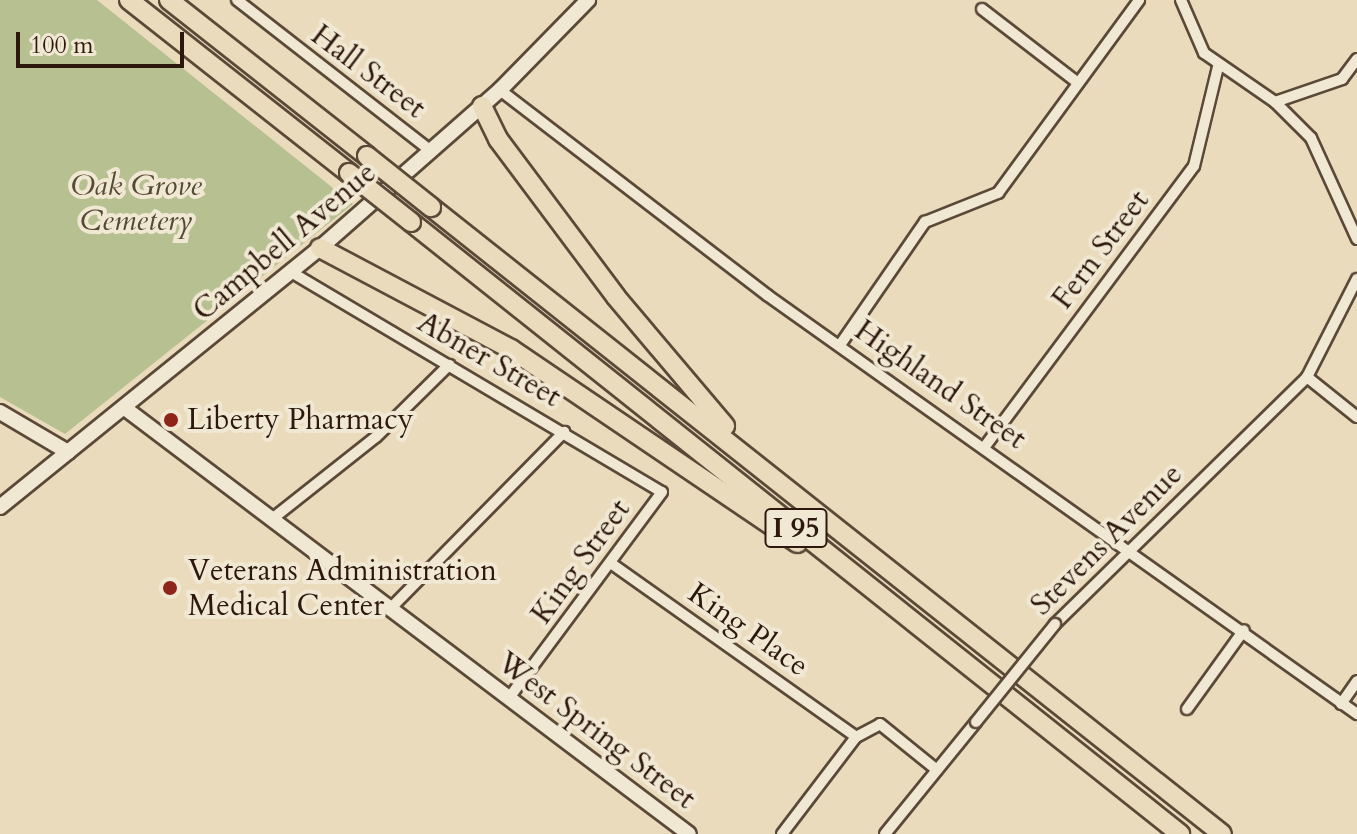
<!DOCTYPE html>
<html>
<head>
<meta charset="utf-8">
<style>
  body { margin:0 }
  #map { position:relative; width:1357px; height:834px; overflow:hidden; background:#e9dbbb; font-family:Cardo,serif }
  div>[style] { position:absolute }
  .green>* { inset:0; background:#b6c091 }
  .roads { filter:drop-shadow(2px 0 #5b4938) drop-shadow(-2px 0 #5b4938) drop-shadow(0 2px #5b4938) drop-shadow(0 -2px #5b4938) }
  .street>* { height:10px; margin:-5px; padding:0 5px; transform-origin:5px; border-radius:5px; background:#f1e8d3 }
  .secondary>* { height:14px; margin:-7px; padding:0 7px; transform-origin:7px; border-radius:7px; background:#f1e8d3 }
  .highway>* { height:18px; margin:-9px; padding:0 9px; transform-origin:9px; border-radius:9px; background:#e9dbbb }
  .bridges { filter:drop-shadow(2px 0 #5b4938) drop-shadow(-2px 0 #5b4938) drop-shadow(0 2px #5b4938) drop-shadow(0 -2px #5b4938) }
  .street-bridge>* { height:10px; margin:-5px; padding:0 5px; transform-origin:5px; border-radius:5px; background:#f1e8d3 }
  .highway-bridge>* { height:18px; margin:-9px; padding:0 9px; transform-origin:9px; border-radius:9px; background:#e9dbbb }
  .dots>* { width:22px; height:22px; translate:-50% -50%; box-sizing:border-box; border:4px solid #f1e8d3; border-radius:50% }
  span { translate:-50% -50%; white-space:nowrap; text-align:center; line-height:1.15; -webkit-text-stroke:8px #f1e8d3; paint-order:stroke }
  .shield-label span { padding:2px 6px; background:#f1e8d3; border:2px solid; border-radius:6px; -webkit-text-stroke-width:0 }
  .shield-label { font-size:28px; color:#2c180c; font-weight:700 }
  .street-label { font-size:30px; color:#2c180c }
  .park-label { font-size:30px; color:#554a34; font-style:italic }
  .poi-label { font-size:30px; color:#2c180c }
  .left { translate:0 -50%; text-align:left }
  .scale { position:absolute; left:16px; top:32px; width:168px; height:36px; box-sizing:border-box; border:4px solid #2c180c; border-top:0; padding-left:10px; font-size:24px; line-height:28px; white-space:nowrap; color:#2c180c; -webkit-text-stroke:6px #f1e8d3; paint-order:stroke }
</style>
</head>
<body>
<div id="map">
  <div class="green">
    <div style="clip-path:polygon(0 0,97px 0,353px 204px,65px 434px,0 397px)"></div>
  </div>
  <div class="roads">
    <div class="street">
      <div style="left:237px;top:0;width:247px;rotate:37.9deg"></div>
      <div style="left:1181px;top:0;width:58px;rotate:66.5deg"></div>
      <div style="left:1204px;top:53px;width:86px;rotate:34.6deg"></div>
      <div style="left:1275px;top:102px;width:51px;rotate:45deg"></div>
      <div style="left:1311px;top:138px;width:111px;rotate:65.5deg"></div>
      <div style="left:982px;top:9px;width:121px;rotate:37.6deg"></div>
      <div style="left:500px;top:90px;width:337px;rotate:37.5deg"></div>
      <div style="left:767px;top:295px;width:724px;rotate:35.38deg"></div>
      <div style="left:1275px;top:102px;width:71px;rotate:-18.9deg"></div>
      <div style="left:1342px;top:79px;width:25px;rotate:-53deg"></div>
      <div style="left:291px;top:272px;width:431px;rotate:30.7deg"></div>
      <div style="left:662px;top:492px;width:257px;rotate:126.6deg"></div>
      <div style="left:840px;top:345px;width:150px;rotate:-55.4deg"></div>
      <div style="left:925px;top:222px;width:79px;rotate:-21.7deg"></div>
      <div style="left:998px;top:193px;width:239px;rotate:-53.8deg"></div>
      <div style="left:1307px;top:377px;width:64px;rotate:38.7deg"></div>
      <div style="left:986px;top:445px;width:348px;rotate:-53.3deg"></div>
      <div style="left:1194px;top:166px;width:102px;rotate:-76.4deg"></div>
      <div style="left:272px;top:519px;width:132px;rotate:-38.3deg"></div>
      <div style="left:376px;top:437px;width:103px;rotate:-44.6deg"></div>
      <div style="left:612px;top:564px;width:299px;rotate:35.3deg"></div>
      <div style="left:389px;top:610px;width:250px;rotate:-45.5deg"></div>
      <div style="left:1055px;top:624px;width:353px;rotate:-44.4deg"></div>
      <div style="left:1307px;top:377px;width:110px;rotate:-63deg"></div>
      <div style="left:1341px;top:704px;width:28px;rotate:-55deg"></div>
      <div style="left:1187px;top:709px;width:97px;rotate:-54.2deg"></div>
      <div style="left:782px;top:834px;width:122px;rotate:-52.7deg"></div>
      <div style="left:856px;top:737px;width:27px;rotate:-28deg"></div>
      <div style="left:880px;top:724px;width:73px;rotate:38.9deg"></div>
      <div style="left:885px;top:834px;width:144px;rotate:-50.9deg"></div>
    </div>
    <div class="secondary">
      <div style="left:126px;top:409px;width:705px;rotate:37.05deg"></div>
      <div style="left:0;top:412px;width:79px;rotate:30.5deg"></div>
      <div style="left:0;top:507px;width:412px;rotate:-39deg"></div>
      <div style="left:320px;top:248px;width:240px;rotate:-41.3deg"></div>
      <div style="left:500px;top:90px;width:126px;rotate:-45.6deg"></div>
    </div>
    <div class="highway">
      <div style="left:129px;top:0;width:280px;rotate:38.2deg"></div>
      <div style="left:169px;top:0;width:252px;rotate:38.2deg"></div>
      <div style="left:482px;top:106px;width:37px;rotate:64deg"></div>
      <div style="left:498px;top:139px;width:197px;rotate:53.2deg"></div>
      <div style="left:616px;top:297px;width:169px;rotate:49.8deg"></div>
      <div style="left:431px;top:207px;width:1009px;rotate:38.4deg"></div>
      <div style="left:411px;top:222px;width:983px;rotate:38.51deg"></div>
      <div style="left:320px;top:248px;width:216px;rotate:27.9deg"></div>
      <div style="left:511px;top:349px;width:346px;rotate:34.1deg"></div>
    </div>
  </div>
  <div class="bridges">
    <div class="street-bridge">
      <div style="left:976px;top:722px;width:126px;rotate:-51.1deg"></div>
    </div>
    <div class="highway-bridge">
      <div style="left:367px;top:156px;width:82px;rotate:38.6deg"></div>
      <div style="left:349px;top:173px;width:79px;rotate:38.3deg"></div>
    </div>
  </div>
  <div class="dots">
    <div style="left:171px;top:420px;background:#8f2418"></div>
    <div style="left:170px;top:588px;background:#8f2418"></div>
  </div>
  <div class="shield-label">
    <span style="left:796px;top:528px">I 95</span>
  </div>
  <div class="street-label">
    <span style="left:368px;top:72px;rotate:37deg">Hall Street</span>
    <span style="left:285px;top:242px;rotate:-40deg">Campbell Avenue</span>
    <span style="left:1101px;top:250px;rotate:-53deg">Fern Street</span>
    <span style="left:489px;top:360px;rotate:30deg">Abner Street</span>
    <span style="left:940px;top:385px;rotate:35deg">Highland Street</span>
    <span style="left:1107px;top:540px;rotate:-45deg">Stevens Avenue</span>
    <span style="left:581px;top:562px;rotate:-54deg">King Street</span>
    <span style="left:748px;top:630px;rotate:35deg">King Place</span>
    <span style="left:596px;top:731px;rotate:37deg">West Spring Street</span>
  </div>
  <div class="park-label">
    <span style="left:136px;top:203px">Oak Grove<br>Cemetery</span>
  </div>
  <div class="poi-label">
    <span class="left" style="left:187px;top:420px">Liberty Pharmacy</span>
    <span class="left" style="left:188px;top:588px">Veterans Administration<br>Medical Center</span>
  </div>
  <div class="scale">100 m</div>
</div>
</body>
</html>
